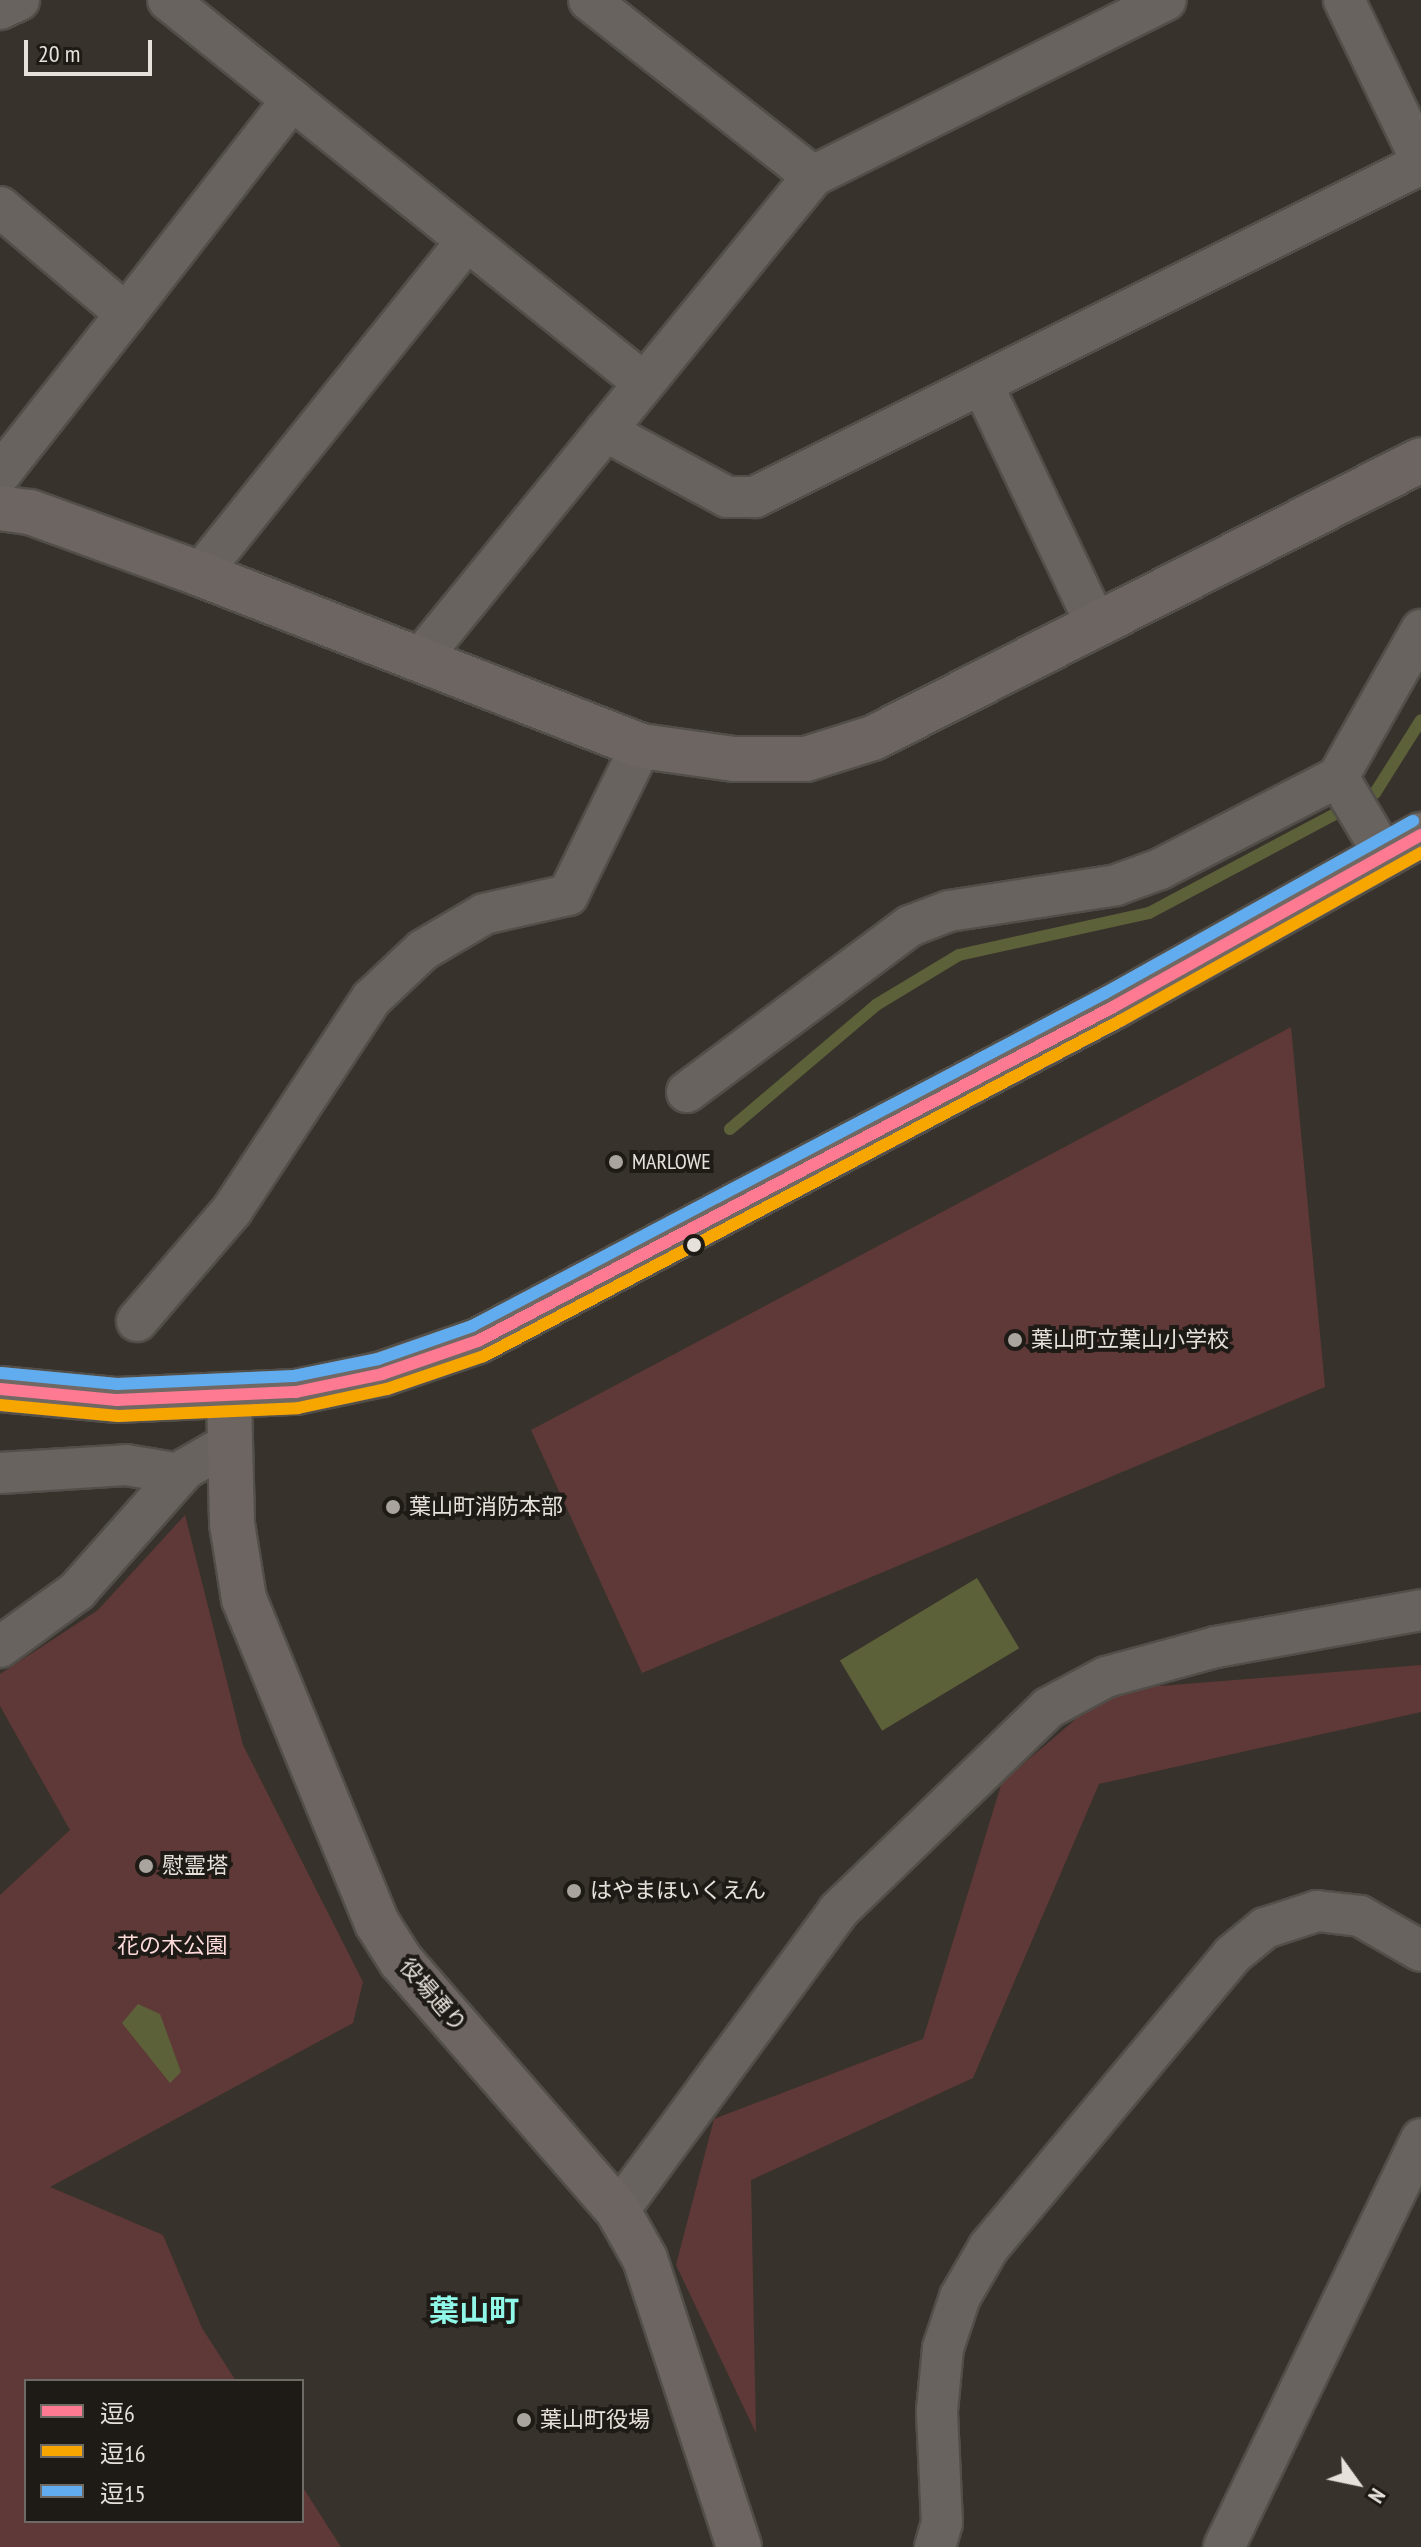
<!DOCTYPE html>
<html>
<head>
<meta charset="utf-8">
<style>
  body { margin:0 }
  #map { position:relative; width:1421px; height:2547px; overflow:hidden; background:#37322c; font-family:"PT Sans Narrow","Noto Sans JP",sans-serif }
  div>[style] { position:absolute }
  .green>* { inset:0; background:#5f3937 }
  .water>* { inset:0; background:#5d6139; transform-origin:0 0 }
  .stream>* { height:12px; margin:-6px; padding:0 6px; transform-origin:6px; border-radius:6px; background:#5d6139 }
  .roads { filter:drop-shadow(2px 0 #524e49) drop-shadow(-2px 0 #524e49) drop-shadow(0 2px #524e49) drop-shadow(0 -2px #524e49) }
  .street>* { height:40px; margin:-20px; padding:0 20px; transform-origin:20px; border-radius:20px; background:#69635f }
  .secondary>* { height:44px; margin:-22px; padding:0 22px; transform-origin:22px; border-radius:22px; background:#6d6561 }
  .highway>* { height:44px; margin:-22px; padding:0 22px; transform-origin:22px; border-radius:22px; background:#716863 }
  .bus-1>* { height:12px; margin:-6px; padding:0 6px; transform-origin:6px; border-radius:6px; background:#fe7a93 }
  .bus-2>* { height:12px; margin:-6px; padding:0 6px; transform-origin:6px; border-radius:6px; background:#f7a600 }
  .bus-3>* { height:12px; margin:-6px; padding:0 6px; transform-origin:6px; border-radius:6px; background:#60acee }
  .dots>* { width:22px; height:22px; translate:-50% -50%; box-sizing:border-box; border:4px solid #1e1a16; border-radius:50% }
  span { translate:-50% -50%; white-space:nowrap; text-align:center; line-height:1.15; -webkit-text-stroke:8px #1e1a16; paint-order:stroke }
  .poi-label { font-size:22px; color:#e7e1db }
  .left { translate:0 -50%; text-align:left }
  .park-label { font-size:22px; color:#fcdad9 }
  .street-label { font-size:22px; color:#e7e1db }
  .district-label { font-size:30px; color:#90f8e8; font-weight:700 }
  .legend { position:absolute; left:24px; top:2379px; width:280px; height:144px; box-sizing:border-box; background:#1e1a16; border:2px solid #6e6a65; margin:0; padding:10px 14px; list-style:none; font-size:24px; color:#e7e1db }
  .legend li { display:flex; align-items:center; gap:16px; height:40px }
  .legend b { width:40px; border:2px solid #6e6a65 }
  .north { position:absolute; left:1317px; top:2443px; width:80px; height:80px; -webkit-text-stroke:6px #1e1a16; paint-order:stroke; rotate:123deg; font-size:22px; font-weight:700; line-height:32px; text-align:center; color:#e7e1db }
  .north::after { content:''; display:block; margin:auto; width:28px; height:36px; background:#e7e1db; clip-path:polygon(50% 0,100% 100%,50% 72%,0 100%) }
  .scale { position:absolute; left:24px; top:40px; width:128px; height:36px; box-sizing:border-box; border:4px solid #e7e1db; border-top:0; padding-left:10px; font-size:24px; line-height:28px; white-space:nowrap; color:#e7e1db; -webkit-text-stroke:6px #1e1a16; paint-order:stroke }
</style>
</head>
<body>
<div id="map">
  <div class="green">
    <div style="clip-path:polygon(1291px 1027px,1325px 1387px,642px 1673px,531px 1430px)"></div>
    <div style="clip-path:polygon(185px 1515px,243px 1745px,363px 1982px,353px 2023px,50px 2187px,163px 2235px,202px 2328px,236px 2381px,26px 2381px,26px 2521px,302px 2521px,302px 2486px,341px 2547px,0 2547px,0 1895px,70px 1830px,0 1706px,0 1674px,98px 1610px)"></div>
    <div style="clip-path:polygon(1421px 1665px,1421px 1712px,1099px 1784px,973px 2078px,751px 2180px,756px 2433px,676px 2265px,714px 2119px,923px 2039px,1002px 1782px,1110px 1690px)"></div>
  </div>
  <div class="water">
    <div style="left:977px;top:1578px;width:82px;height:160px;rotate:59deg"></div>
    <div style="clip-path:polygon(138px 2004px,160px 2014px,181px 2072px,170px 2083px,122px 2023px)"></div>
  </div>
  <div class="stream">
    <div style="left:730px;top:1129px;width:192px;rotate:-40.3deg"></div>
    <div style="left:876px;top:1005px;width:97px;rotate:-31.1deg"></div>
    <div style="left:959px;top:955px;width:195px;rotate:-12.5deg"></div>
    <div style="left:1149px;top:913px;width:256px;rotate:-28deg"></div>
    <div style="left:1375px;top:793px;width:86px;rotate:-57.8deg"></div>
  </div>
  <div class="roads">
    <div class="street">
      <div style="left:168px;top:0;width:610px;rotate:38.81deg"></div>
      <div style="left:589px;top:0;width:285px;rotate:38.2deg"></div>
      <div style="left:1344px;top:0;width:178px;rotate:64.3deg"></div>
      <div style="left:0;top:9px;width:21px;rotate:-25deg"></div>
      <div style="left:0;top:207px;width:165px;rotate:40.3deg"></div>
      <div style="left:126px;top:314px;width:204px;rotate:128.2deg"></div>
      <div style="left:126px;top:314px;width:271px;rotate:-52.2deg"></div>
      <div style="left:982px;top:384px;width:266px;rotate:64.6deg"></div>
      <div style="left:605px;top:431px;width:139px;rotate:28.4deg"></div>
      <div style="left:727px;top:497px;width:28px"></div>
      <div style="left:755px;top:497px;width:745px;rotate:-26.57deg"></div>
      <div style="left:200px;top:574px;width:425px;rotate:-51.3deg"></div>
      <div style="left:419px;top:660px;width:624px;rotate:-50.85deg"></div>
      <div style="left:813px;top:176px;width:394px;rotate:-26.5deg"></div>
      <div style="left:1338px;top:777px;width:169px;rotate:-60.5deg"></div>
      <div style="left:687px;top:1092px;width:278px;rotate:-36.7deg"></div>
      <div style="left:910px;top:926px;width:42px;rotate:-21deg"></div>
      <div style="left:949px;top:911px;width:169px;rotate:-8.8deg"></div>
      <div style="left:1116px;top:885px;width:47px;rotate:-20deg"></div>
      <div style="left:1160px;top:869px;width:200px;rotate:-27.3deg"></div>
      <div style="left:1338px;top:777px;width:92px;rotate:59.3deg"></div>
      <div style="left:137px;top:1321px;width:146px;rotate:-49.4deg"></div>
      <div style="left:232px;top:1210px;width:253px;rotate:-56.6deg"></div>
      <div style="left:371px;top:999px;width:71px;rotate:-43.3deg"></div>
      <div style="left:423px;top:950px;width:71px;rotate:-30.5deg"></div>
      <div style="left:484px;top:914px;width:86px;rotate:-12.7deg"></div>
      <div style="left:568px;top:895px;width:166px;rotate:-63.9deg"></div>
      <div style="left:0;top:1473px;width:126px;rotate:-3.6deg"></div>
      <div style="left:126px;top:1465px;width:55px;rotate:9.5deg"></div>
      <div style="left:0;top:1647px;width:95px;rotate:-36deg"></div>
      <div style="left:77px;top:1591px;width:163px;rotate:-48.5deg"></div>
      <div style="left:185px;top:1469px;width:52px;rotate:-30deg"></div>
      <div style="left:618px;top:2211px;width:372px;rotate:-53.7deg"></div>
      <div style="left:838px;top:1911px;width:292px;rotate:-44deg"></div>
      <div style="left:1048px;top:1708px;width:66px;rotate:-28.1deg"></div>
      <div style="left:1106px;top:1677px;width:114px;rotate:-15.3deg"></div>
      <div style="left:1216px;top:1647px;width:208px;rotate:-10.2deg"></div>
      <div style="left:935px;top:2547px;width:25px;rotate:-74deg"></div>
      <div style="left:942px;top:2523px;width:112px;rotate:-92.6deg"></div>
      <div style="left:937px;top:2411px;width:63px;rotate:-84.6deg"></div>
      <div style="left:943px;top:2348px;width:54px;rotate:-71.6deg"></div>
      <div style="left:960px;top:2297px;width:58px;rotate:-59.9deg"></div>
      <div style="left:989px;top:2247px;width:380px;rotate:-50.2deg"></div>
      <div style="left:1232px;top:1955px;width:43px;rotate:-39.3deg"></div>
      <div style="left:1265px;top:1928px;width:55px;rotate:-18.1deg"></div>
      <div style="left:1317px;top:1911px;width:43px;rotate:6.6deg"></div>
      <div style="left:1360px;top:1916px;width:70px;rotate:29.8deg"></div>
      <div style="left:1224px;top:2547px;width:453px;rotate:-64.2deg"></div>
    </div>
    <div class="secondary">
      <div style="left:0;top:508px;width:30px;rotate:8deg"></div>
      <div style="left:30px;top:512px;width:181px;rotate:20deg"></div>
      <div style="left:200px;top:574px;width:473px;rotate:21.3deg"></div>
      <div style="left:641px;top:746px;width:94px;rotate:8deg"></div>
      <div style="left:734px;top:759px;width:72px"></div>
      <div style="left:806px;top:759px;width:70px;rotate:-17.4deg"></div>
      <div style="left:873px;top:738px;width:614px;rotate:-26.9deg"></div>
      <div style="left:229px;top:1399px;width:125px;rotate:88.6deg"></div>
      <div style="left:232px;top:1524px;width:76px;rotate:80.9deg"></div>
      <div style="left:244px;top:1599px;width:350px;rotate:67.7deg"></div>
      <div style="left:377px;top:1923px;width:45px;rotate:57.7deg"></div>
      <div style="left:401px;top:1961px;width:331px;rotate:49deg"></div>
      <div style="left:618px;top:2211px;width:55px;rotate:60.6deg"></div>
      <div style="left:645px;top:2259px;width:303px;rotate:71.9deg"></div>
    </div>
    <div class="highway">
      <div style="left:0;top:1389px;width:118px;rotate:5.4deg"></div>
      <div style="left:117px;top:1400px;width:179px;rotate:-2.6deg"></div>
      <div style="left:296px;top:1392px;width:88px;rotate:-11.8deg"></div>
      <div style="left:382px;top:1374px;width:102px;rotate:-19deg"></div>
      <div style="left:478px;top:1341px;width:717px;rotate:-27.74deg"></div>
      <div style="left:1113px;top:1007px;width:353px;rotate:-29.2deg"></div>
    </div>
  </div>
  <div class="bus-1">
    <div style="left:0;top:1389px;width:118px;rotate:5.4deg"></div>
    <div style="left:117px;top:1400px;width:179px;rotate:-2.6deg"></div>
    <div style="left:296px;top:1392px;width:88px;rotate:-11.8deg"></div>
    <div style="left:382px;top:1374px;width:102px;rotate:-19deg"></div>
    <div style="left:478px;top:1341px;width:717px;rotate:-27.74deg"></div>
    <div style="left:1113px;top:1007px;width:353px;rotate:-29.2deg"></div>
  </div>
  <div class="bus-2">
    <div style="left:0;top:1405px;width:119px;rotate:5.3deg"></div>
    <div style="left:118px;top:1416px;width:180px;rotate:-2.5deg"></div>
    <div style="left:298px;top:1408px;width:91px;rotate:-12.1deg"></div>
    <div style="left:387px;top:1389px;width:102px;rotate:-18.8deg"></div>
    <div style="left:484px;top:1356px;width:719px;rotate:-27.78deg"></div>
    <div style="left:1120px;top:1021px;width:345px;rotate:-29.2deg"></div>
  </div>
  <div class="bus-3">
    <div style="left:1px;top:1373px;width:117px;rotate:5.4deg"></div>
    <div style="left:117px;top:1384px;width:177px;rotate:-2.6deg"></div>
    <div style="left:294px;top:1376px;width:86px;rotate:-11.4deg"></div>
    <div style="left:378px;top:1359px;width:100px;rotate:-19.3deg"></div>
    <div style="left:472px;top:1326px;width:715px;rotate:-27.75deg"></div>
    <div style="left:1105px;top:993px;width:353px;rotate:-29.2deg"></div>
  </div>
  <div class="dots">
    <div style="left:616px;top:1162px;background:#a9a49e"></div>
    <div style="left:694px;top:1245px;background:#e7e1db"></div>
    <div style="left:1015px;top:1340px;background:#a9a49e"></div>
    <div style="left:393px;top:1507px;background:#a9a49e"></div>
    <div style="left:146px;top:1866px;background:#a9a49e"></div>
    <div style="left:574px;top:1891px;background:#a9a49e"></div>
    <div style="left:524px;top:2420px;background:#a9a49e"></div>
  </div>
  <div class="poi-label">
    <span class="left" style="left:632px;top:1162px">MARLOWE</span>
    <span class="left" style="left:1031px;top:1340px">葉山町立葉山小学校</span>
    <span class="left" style="left:409px;top:1507px">葉山町消防本部</span>
    <span class="left" style="left:162px;top:1866px">慰霊塔</span>
    <span class="left" style="left:590px;top:1891px">はやまほいくえん</span>
    <span class="left" style="left:540px;top:2420px">葉山町役場</span>
  </div>
  <div class="park-label">
    <span style="left:172px;top:1946px">花の木公園</span>
  </div>
  <div class="street-label">
    <span style="left:433px;top:1995px;rotate:49deg">役場通り</span>
  </div>
  <div class="district-label">
    <span style="left:474px;top:2310px">葉山町</span>
  </div>
  <ul class="legend">
  <li><b style="height:10px;background:#fe7a93"></b>逗6</li>
  <li><b style="height:10px;background:#f7a600"></b>逗16</li>
  <li><b style="height:10px;background:#60acee"></b>逗15</li>
  </ul>
  <div class="north">N</div>
  <div class="scale">20 m</div>
</div>
</body>
</html>
